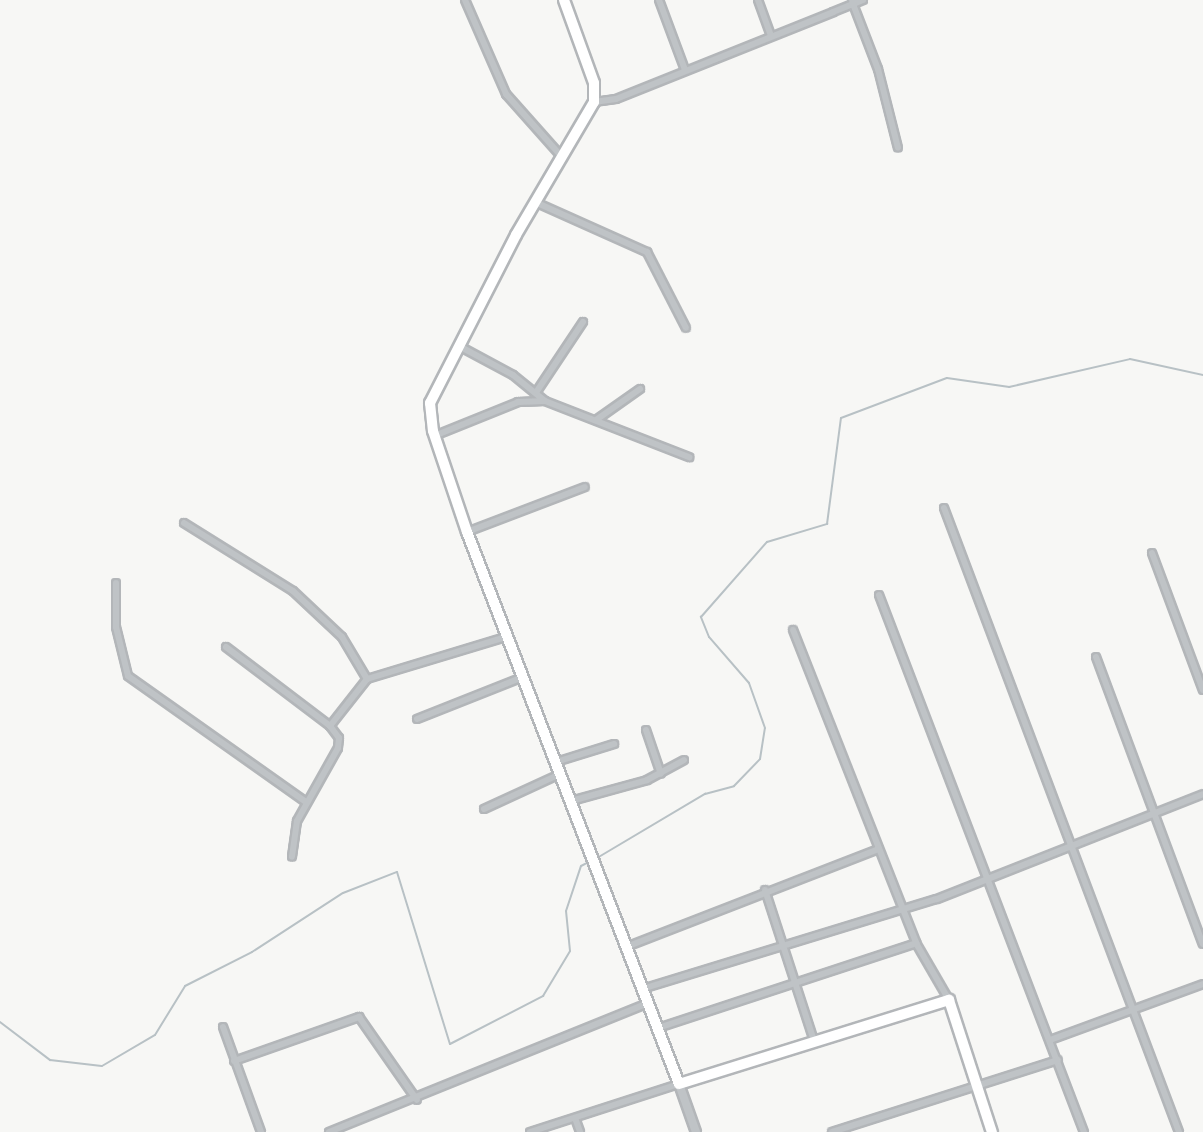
<!DOCTYPE html>
<html>
<head>
<meta charset="utf-8">
<style>
  body { margin:0 }
  #map { position:relative; width:1203px; height:1132px; overflow:hidden; background:#f7f7f5; font-family:"Archivo Narrow",sans-serif }
  div>[style] { position:absolute }
  .stream>* { height:2px; margin:-1px; padding:0 1px; transform-origin:1px; border-radius:1px; background:#b8c1c5 }
  .roads { filter:drop-shadow(2px 0 #b3b6b9) drop-shadow(-2px 0 #b3b6b9) drop-shadow(0 2px #b3b6b9) drop-shadow(0 -2px #b3b6b9) }
  .minor>* { height:6px; margin:-3px; padding:0 3px; transform-origin:3px; border-radius:3px; background:#bfc3c6 }
  .tertiary>* { height:8px; margin:-4px; padding:0 4px; transform-origin:4px; border-radius:4px; background:#bfc3c6 }
  .trunk>* { height:10px; margin:-5px; padding:0 5px; transform-origin:5px; border-radius:5px; background:#fff }
  span { translate:-50% -50%; white-space:nowrap; text-align:center; line-height:1.15; -webkit-text-stroke:7px #fff; paint-order:stroke }
</style>
</head>
<body>
<div id="map">
  <div class="stream">
    <div style="left:597px;top:858px;width:126px;rotate:-30.7deg"></div>
    <div style="left:705px;top:794px;width:30px;rotate:-15deg"></div>
    <div style="left:734px;top:786px;width:37px;rotate:-46deg"></div>
    <div style="left:760px;top:759px;width:31px;rotate:-81deg"></div>
    <div style="left:765px;top:728px;width:48px;rotate:-109.6deg"></div>
    <div style="left:749px;top:683px;width:61px;rotate:-131deg"></div>
    <div style="left:709px;top:637px;width:22px;rotate:-112deg"></div>
    <div style="left:701px;top:617px;width:100px;rotate:-48.7deg"></div>
    <div style="left:767px;top:542px;width:63px;rotate:-16.7deg"></div>
    <div style="left:827px;top:524px;width:107px;rotate:-82.5deg"></div>
    <div style="left:841px;top:418px;width:113px;rotate:-20.7deg"></div>
    <div style="left:947px;top:378px;width:63px;rotate:8.3deg"></div>
    <div style="left:1009px;top:387px;width:124px;rotate:-13deg"></div>
    <div style="left:1130px;top:359px;width:75px;rotate:12.4deg"></div>
    <div style="left:0;top:1022px;width:63px;rotate:37.2deg"></div>
    <div style="left:50px;top:1060px;width:52px;rotate:6.6deg"></div>
    <div style="left:102px;top:1066px;width:61px;rotate:-30.3deg"></div>
    <div style="left:155px;top:1035px;width:57px;rotate:-58.5deg"></div>
    <div style="left:185px;top:986px;width:75px;rotate:-26.9deg"></div>
    <div style="left:252px;top:952px;width:108px;rotate:-33deg"></div>
    <div style="left:343px;top:893px;width:58px;rotate:-21.3deg"></div>
    <div style="left:397px;top:872px;width:180px;rotate:72.9deg"></div>
    <div style="left:450px;top:1044px;width:105px;rotate:-27.3deg"></div>
    <div style="left:543px;top:996px;width:52px;rotate:-59deg"></div>
    <div style="left:570px;top:951px;width:40px;rotate:-95.7deg"></div>
    <div style="left:566px;top:911px;width:47px;rotate:-71.6deg"></div>
    <div style="left:581px;top:866px;width:9px;rotate:-27deg"></div>
  </div>
  <div class="roads">
    <div class="minor">
      <div style="left:465px;top:0;width:103px;rotate:66.4deg"></div>
      <div style="left:506px;top:94px;width:83px;rotate:48.4deg"></div>
      <div style="left:659px;top:0;width:75px;rotate:69.6deg"></div>
      <div style="left:758px;top:0;width:38px;rotate:70deg"></div>
      <div style="left:863px;top:0;width:11px;rotate:158deg"></div>
      <div style="left:853px;top:4px;width:70px;rotate:69deg"></div>
      <div style="left:878px;top:69px;width:81px;rotate:75.8deg"></div>
      <div style="left:594px;top:102px;width:22px;rotate:-8deg"></div>
      <div style="left:616px;top:99px;width:234px;rotate:-21.8deg"></div>
      <div style="left:833px;top:12px;width:22px;rotate:-22deg"></div>
      <div style="left:853px;top:4px;width:4px;rotate:-104deg"></div>
      <div style="left:535px;top:202px;width:123px;rotate:24.1deg"></div>
      <div style="left:647px;top:252px;width:85px;rotate:62.8deg"></div>
      <div style="left:459px;top:346px;width:61px;rotate:28.2deg"></div>
      <div style="left:513px;top:375px;width:41px;rotate:39.1deg"></div>
      <div style="left:545px;top:401px;width:155px;rotate:21.3deg"></div>
      <div style="left:537px;top:391px;width:83px;rotate:-56.3deg"></div>
      <div style="left:596px;top:420px;width:54px;rotate:-35.2deg"></div>
      <div style="left:434px;top:436px;width:91px;rotate:-22deg"></div>
      <div style="left:518px;top:402px;width:27px;rotate:-2deg"></div>
      <div style="left:944px;top:508px;width:667px;rotate:69.36deg"></div>
      <div style="left:184px;top:523px;width:128px;rotate:32deg"></div>
      <div style="left:293px;top:591px;width:67px;rotate:43.2deg"></div>
      <div style="left:342px;top:637px;width:49px;rotate:59.2deg"></div>
      <div style="left:467px;top:532px;width:126px;rotate:-20.9deg"></div>
      <div style="left:1152px;top:553px;width:146px;rotate:69.6deg"></div>
      <div style="left:116px;top:583px;width:44px;rotate:90deg"></div>
      <div style="left:116px;top:627px;width:50px;rotate:76.2deg"></div>
      <div style="left:128px;top:676px;width:218px;rotate:35.3deg"></div>
      <div style="left:879px;top:595px;width:575px;rotate:69.11deg"></div>
      <div style="left:793px;top:630px;width:336px;rotate:68.5deg"></div>
      <div style="left:916px;top:943px;width:66px;rotate:59.9deg"></div>
      <div style="left:226px;top:647px;width:131px;rotate:37.2deg"></div>
      <div style="left:330px;top:726px;width:15px;rotate:53deg"></div>
      <div style="left:339px;top:738px;width:10px;rotate:96deg"></div>
      <div style="left:338px;top:748px;width:84px;rotate:119.3deg"></div>
      <div style="left:297px;top:821px;width:36px;rotate:98deg"></div>
      <div style="left:1096px;top:657px;width:306px;rotate:69.6deg"></div>
      <div style="left:417px;top:719px;width:114px;rotate:-21.6deg"></div>
      <div style="left:330px;top:726px;width:60px;rotate:-51.8deg"></div>
      <div style="left:367px;top:679px;width:148px;rotate:-16.8deg"></div>
      <div style="left:646px;top:730px;width:46px;rotate:71.2deg"></div>
      <div style="left:556px;top:762px;width:61px;rotate:-17.2deg"></div>
      <div style="left:571px;top:801px;width:79px;rotate:-15.4deg"></div>
      <div style="left:647px;top:780px;width:42px;rotate:-28.4deg"></div>
      <div style="left:484px;top:809px;width:84px;rotate:-24.7deg"></div>
      <div style="left:765px;top:890px;width:159px;rotate:72deg"></div>
      <div style="left:626px;top:947px;width:271px;rotate:-21.2deg"></div>
      <div style="left:642px;top:989px;width:308px;rotate:-17deg"></div>
      <div style="left:937px;top:899px;width:286px;rotate:-21.5deg"></div>
      <div style="left:223px;top:1027px;width:112px;rotate:70.1deg"></div>
      <div style="left:658px;top:1028px;width:272px;rotate:-18.2deg"></div>
      <div style="left:1050px;top:1040px;width:163px;rotate:-20.1deg"></div>
      <div style="left:234px;top:1061px;width:133px;rotate:-19.4deg"></div>
      <div style="left:359px;top:1017px;width:101px;rotate:55.1deg"></div>
      <div style="left:575px;top:1118px;width:15px;rotate:70deg"></div>
      <div style="left:329px;top:1132px;width:344px;rotate:-22deg"></div>
      <div style="left:530px;top:1132px;width:157px;rotate:-17.9deg"></div>
      <div style="left:832px;top:1132px;width:237px;rotate:-17.7deg"></div>
    </div>
    <div class="tertiary">
      <div style="left:679px;top:1084px;width:51px;rotate:70.5deg"></div>
    </div>
    <div class="trunk">
      <div style="left:564px;top:0;width:88px;rotate:70.1deg"></div>
      <div style="left:594px;top:83px;width:19px;rotate:90deg"></div>
      <div style="left:594px;top:102px;width:154px;rotate:120.4deg"></div>
      <div style="left:516px;top:235px;width:189px;rotate:117.1deg"></div>
      <div style="left:430px;top:403px;width:28px;rotate:84deg"></div>
      <div style="left:433px;top:431px;width:107px;rotate:71.4deg"></div>
      <div style="left:467px;top:532px;width:591px;rotate:68.99deg"></div>
      <div style="left:679px;top:1084px;width:283px;rotate:-17.3deg"></div>
      <div style="left:949px;top:1000px;width:139px;rotate:72deg"></div>
    </div>
  </div>
</div>
</body>
</html>
